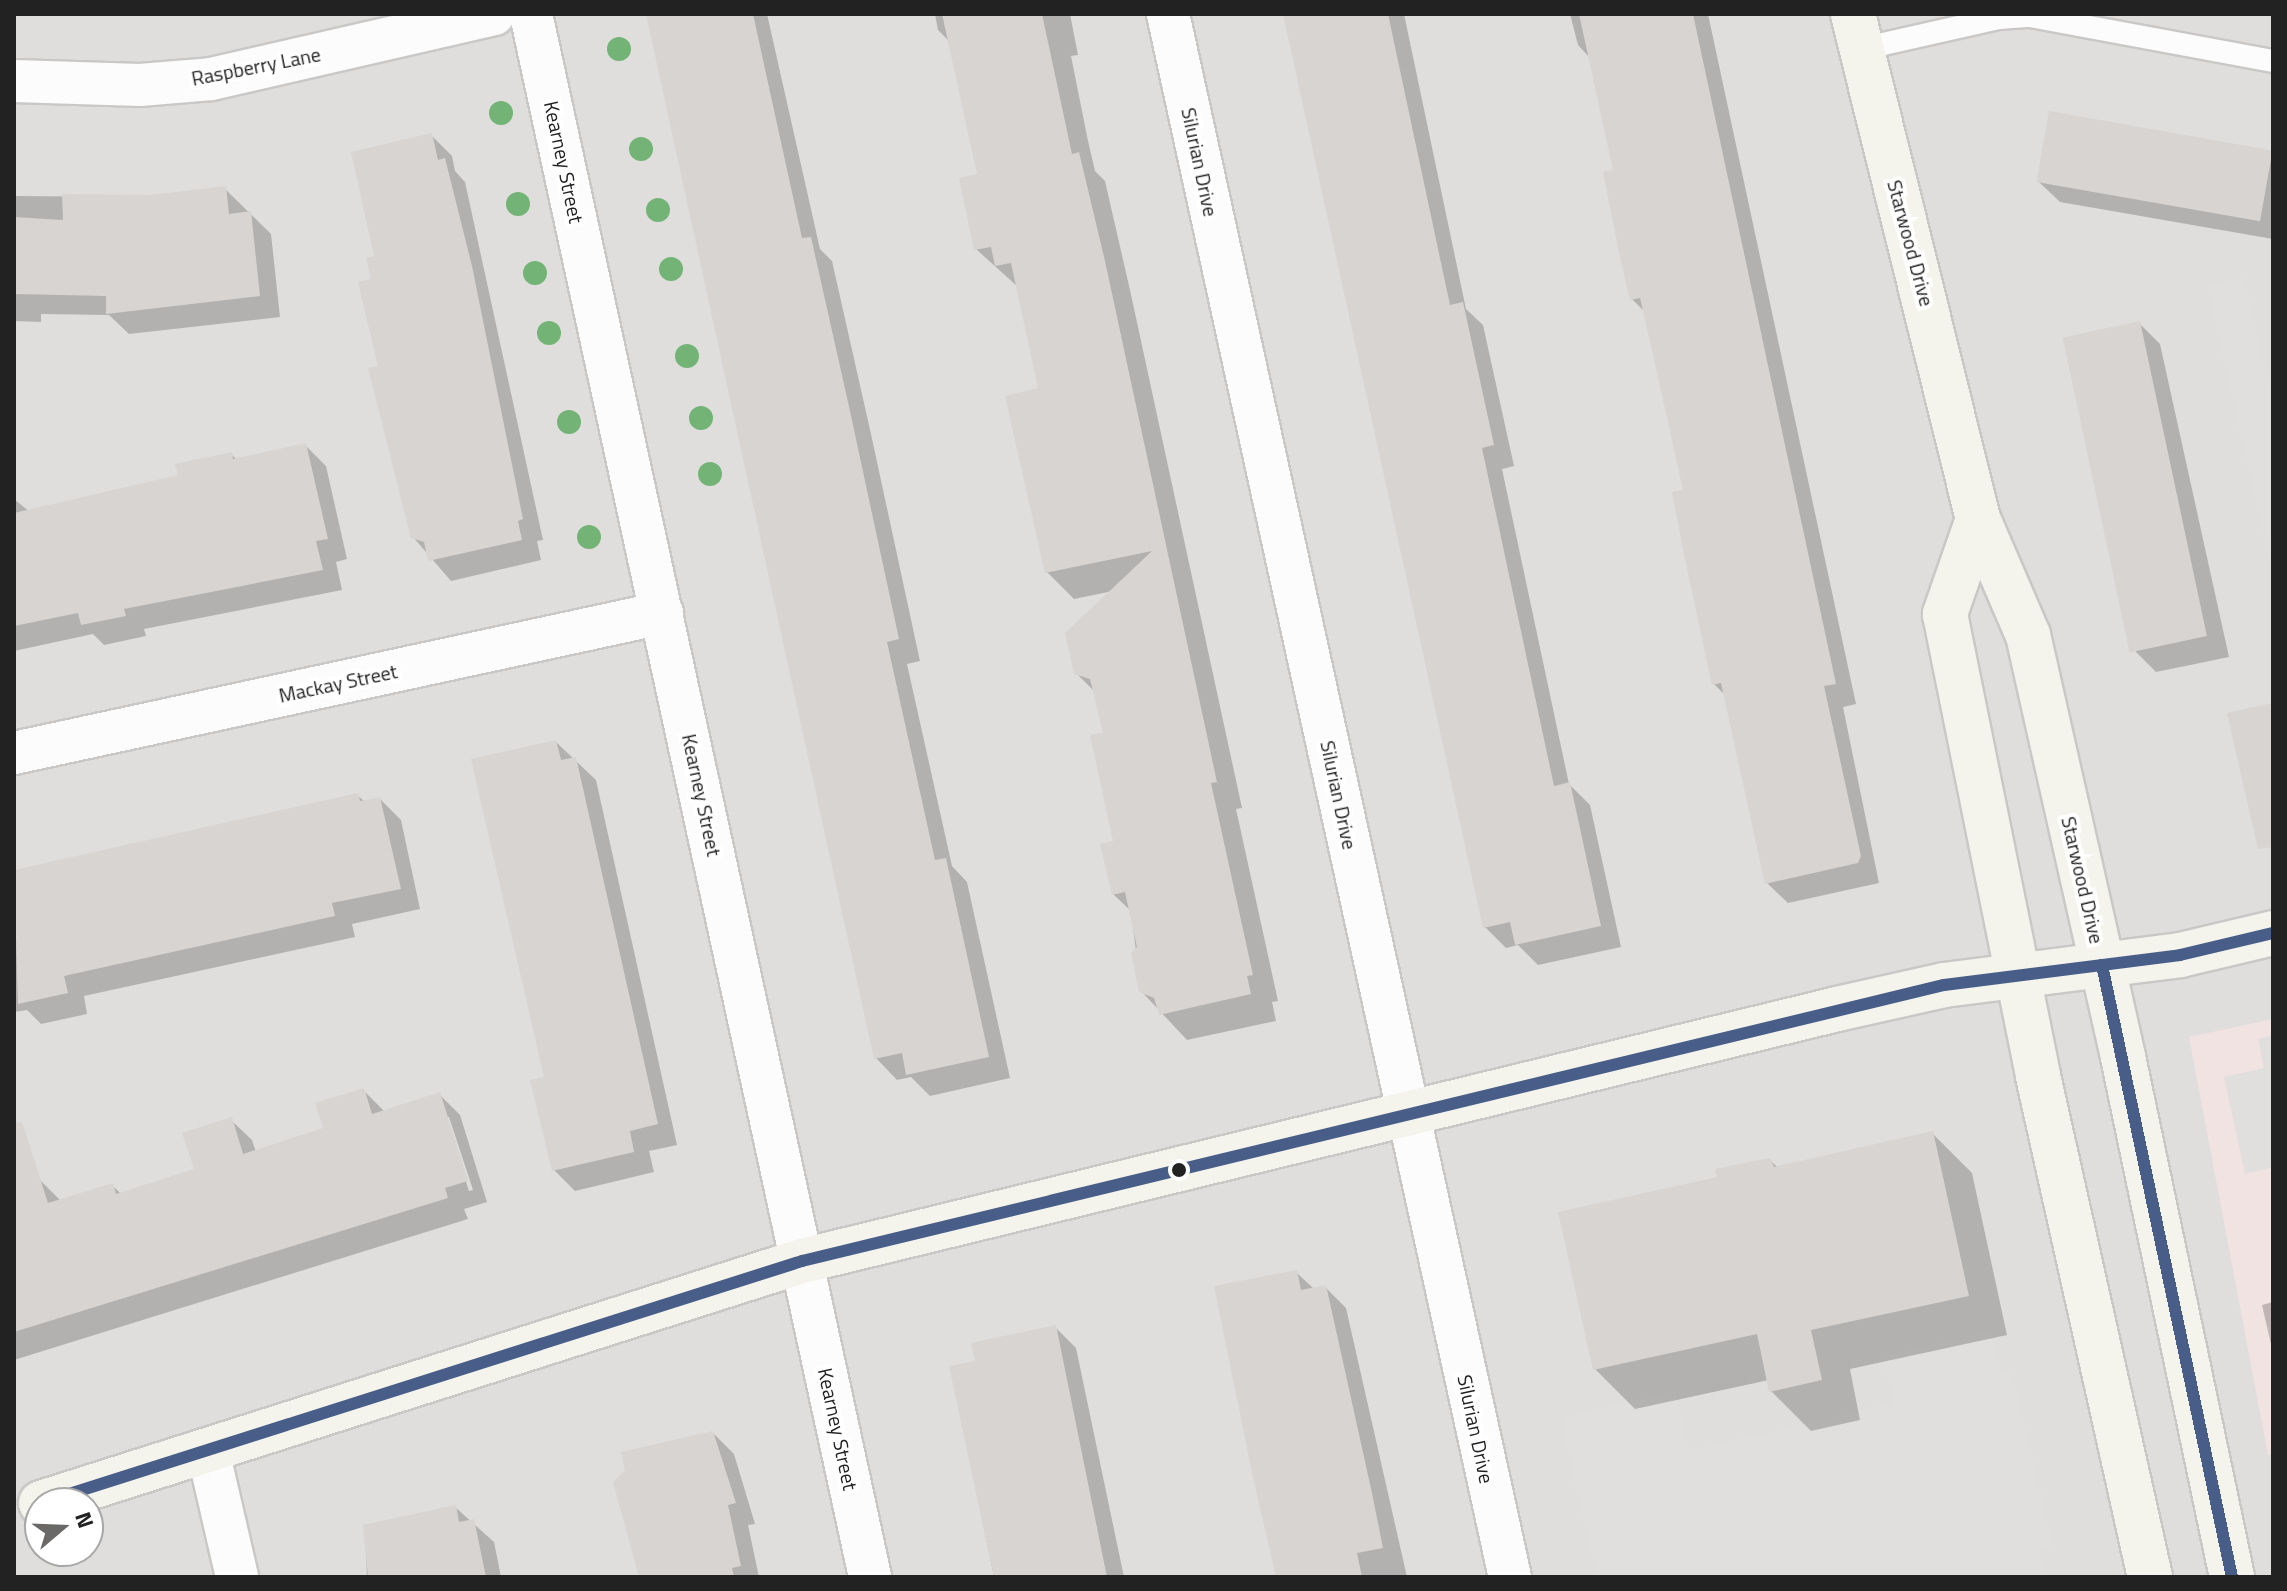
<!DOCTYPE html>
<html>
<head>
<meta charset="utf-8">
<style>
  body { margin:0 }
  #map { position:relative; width:2287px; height:1591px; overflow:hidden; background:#f0eeeb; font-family:"Titillium Web",sans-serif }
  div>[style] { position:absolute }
  .residential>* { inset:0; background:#dfdedc }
  .commercial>* { inset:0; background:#f1e3e1 }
  .parking>* { inset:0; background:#e0dfde }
  .shadow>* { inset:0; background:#0003 }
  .building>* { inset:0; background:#d7d4d2; transform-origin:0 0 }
  .roads { filter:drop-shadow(2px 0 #c9c8c7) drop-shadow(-2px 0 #c9c8c7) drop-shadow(0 2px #c9c8c7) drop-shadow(0 -2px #c9c8c7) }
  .lane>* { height:22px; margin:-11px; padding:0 11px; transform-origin:11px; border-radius:11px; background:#fdfcfc }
  .street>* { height:42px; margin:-21px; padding:0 21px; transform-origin:21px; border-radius:21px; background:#fdfcfc }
  .secondary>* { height:44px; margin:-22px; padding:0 22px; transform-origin:22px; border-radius:22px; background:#f4f4ed }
  .bus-1>* { height:12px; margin:-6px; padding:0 6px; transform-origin:6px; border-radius:6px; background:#485e88 }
  .trees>* { width:24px; height:24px; margin:-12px; border-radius:50%; background:#73b476 }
  .dots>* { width:22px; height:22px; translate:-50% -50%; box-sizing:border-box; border:4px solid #fff; border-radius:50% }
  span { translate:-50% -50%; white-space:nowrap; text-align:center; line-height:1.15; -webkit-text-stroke:8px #fff; paint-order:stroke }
  .street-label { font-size:20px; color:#222 }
  .frame { position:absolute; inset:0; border:16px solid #222; pointer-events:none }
  .north { position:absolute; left:24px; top:1487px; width:80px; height:80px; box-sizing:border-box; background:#fff; border:2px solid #a7a7a7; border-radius:50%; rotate:71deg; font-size:22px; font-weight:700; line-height:32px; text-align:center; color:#222 }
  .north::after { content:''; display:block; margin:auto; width:28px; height:36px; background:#6a6968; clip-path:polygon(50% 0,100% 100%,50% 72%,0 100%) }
</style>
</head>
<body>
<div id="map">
  <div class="residential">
    <div style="clip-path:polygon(evenodd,14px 14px,2273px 14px,2273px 1577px,14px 1577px,14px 14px,40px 1503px,88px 1503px,88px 1551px,40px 1551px,40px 1503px)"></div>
  </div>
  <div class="commercial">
    <div style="clip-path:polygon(2273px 1019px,2273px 1454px,2268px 1455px,2189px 1037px)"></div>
  </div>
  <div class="parking">
    <div style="clip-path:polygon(2244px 278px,2273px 405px,2273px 575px,2207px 287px)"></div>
    <div style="clip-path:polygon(2273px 1035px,2273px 1167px,2245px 1174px,2224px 1077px,2264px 1068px,2258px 1039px)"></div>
    <div style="clip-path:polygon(1990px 1331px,2001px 1373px,2012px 1371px,2053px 1546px,2039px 1550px,2045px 1577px,1597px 1577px,1560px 1418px,1675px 1391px,1690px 1451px,1893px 1403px,1883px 1356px)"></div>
  </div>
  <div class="shadow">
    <div style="clip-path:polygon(647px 14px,767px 14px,820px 249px,832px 261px,871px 434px,920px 661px,907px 664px,952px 866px,967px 882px,1010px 1078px,930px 1096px,911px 1077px,897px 1080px,876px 1058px)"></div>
    <div style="clip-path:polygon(935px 14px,1070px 14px,1078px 55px,1071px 56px,1088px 141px,1095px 171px,1105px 181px,1130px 290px,1242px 808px,1236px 809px,1278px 1001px,1272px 1002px,1276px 1021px,1187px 1040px,1141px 991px,1131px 911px,1113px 894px,1116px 843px,1105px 734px,1096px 693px,1076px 673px,1113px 591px,1074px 599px,1047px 572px,1040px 390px,1018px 287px,976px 249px,979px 176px,950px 42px,938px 30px)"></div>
    <div style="clip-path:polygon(1286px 14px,1404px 14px,1466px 309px,1483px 325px,1514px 466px,1502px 469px,1569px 784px,1590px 805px,1621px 947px,1538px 965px,1518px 945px,1506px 948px,1485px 927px)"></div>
    <div style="clip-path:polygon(1570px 14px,1708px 14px,1856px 704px,1843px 707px,1879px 883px,1788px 903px,1767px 883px,1726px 696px,1714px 684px,1685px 491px,1645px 312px,1632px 299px,1615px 172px,1590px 58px,1578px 45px)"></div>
    <div style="clip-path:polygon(431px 135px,452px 156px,455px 171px,465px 182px,543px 540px,537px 541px,541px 560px,451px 581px,413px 537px,380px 368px,374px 281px,376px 257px)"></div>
    <div style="clip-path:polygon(2273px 151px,2273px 239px,2060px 202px,2039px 182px)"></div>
    <div style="clip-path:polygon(225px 189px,271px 234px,280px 317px,129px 334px,109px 315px,41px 314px,41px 322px,14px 321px,14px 196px,151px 197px)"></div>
    <div style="clip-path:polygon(2139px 323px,2160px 344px,2229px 657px,2156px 672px,2136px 652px)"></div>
    <div style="clip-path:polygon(305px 445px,326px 466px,347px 559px,336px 562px,342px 590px,144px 629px,146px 636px,104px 645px,93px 634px,14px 651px,14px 499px,30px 512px,180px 477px,231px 454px,237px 460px)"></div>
    <div style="clip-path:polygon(556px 742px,596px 780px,677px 1145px,649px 1151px,654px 1172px,575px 1191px,554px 1170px,547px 1078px)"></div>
    <div style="clip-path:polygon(357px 795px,365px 802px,380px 799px,401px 820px,420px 909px,352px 924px,355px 937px,84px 996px,87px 1014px,41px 1024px,27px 1010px,14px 1012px,14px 872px)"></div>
    <div style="clip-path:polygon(evenodd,363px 1090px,385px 1112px,439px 1094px,460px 1115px,487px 1202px,464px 1209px,468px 1219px,14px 1360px,14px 1187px,39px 1179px,60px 1200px,112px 1185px,122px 1195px,196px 1171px,231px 1120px,252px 1140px,256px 1152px,326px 1130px,363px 1090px,445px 1117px,449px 1117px,473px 1190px,469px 1191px,445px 1117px)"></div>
    <div style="clip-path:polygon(1932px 1133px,1972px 1173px,2007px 1335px,1850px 1369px,1860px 1420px,1811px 1431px,1771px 1391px,1769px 1380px,1635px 1409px,1595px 1369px,1770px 1160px,1778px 1168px)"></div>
    <div style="clip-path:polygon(1296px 1272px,1314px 1289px,1325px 1287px,1346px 1308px,1407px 1577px,1278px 1577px)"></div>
    <div style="clip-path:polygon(2273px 1302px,2273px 1353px,2262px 1305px)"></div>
    <div style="clip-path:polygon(1055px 1327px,1076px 1348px,1124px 1577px,994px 1577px,951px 1368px,978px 1362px)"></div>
    <div style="clip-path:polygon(713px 1433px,734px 1454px,755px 1524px,748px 1525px,759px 1577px,641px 1577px)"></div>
    <div style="clip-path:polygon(455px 1507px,494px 1542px,501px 1577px,367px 1577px,365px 1527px)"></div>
  </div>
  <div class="building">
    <div style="clip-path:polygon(646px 14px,753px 14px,802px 238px,811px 237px,850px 411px,899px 639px,887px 642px,935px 860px,946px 858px,989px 1057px,906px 1075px,902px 1053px,874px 1059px)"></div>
    <div style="clip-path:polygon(942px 14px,1042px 14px,1072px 154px,1079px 152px,1105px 261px,1217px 782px,1211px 783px,1253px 975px,1247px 976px,1251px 994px,1159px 1015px,1154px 998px,1139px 992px,1131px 953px,1137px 947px,1125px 892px,1112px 895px,1100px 844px,1113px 841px,1090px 735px,1103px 733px,1090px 679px,1074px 674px,1065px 633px,1152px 551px,1045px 573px,1005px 396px,1038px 388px,1011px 263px,995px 266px,991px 247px,974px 250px,959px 178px,977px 174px)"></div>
    <div style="clip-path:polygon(1283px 14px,1388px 14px,1450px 305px,1463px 302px,1494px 445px,1482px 448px,1554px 786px,1570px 782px,1601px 926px,1515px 945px,1510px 922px,1483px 928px)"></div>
    <div style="clip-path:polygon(1579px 14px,1693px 14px,1836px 684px,1824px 686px,1861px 856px,1858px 863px,1765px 884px,1721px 683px,1712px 685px,1685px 559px,1672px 492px,1683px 490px,1654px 359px,1640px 298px,1630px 300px,1620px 257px,1603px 172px,1613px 170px)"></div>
    <div style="left:2049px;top:111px;width:227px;height:72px;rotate:10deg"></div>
    <div style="clip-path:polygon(432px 133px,438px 160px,445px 158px,472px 266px,523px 519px,518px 521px,522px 540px,428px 561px,424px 542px,411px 538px,368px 368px,378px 366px,358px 282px,371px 279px,366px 258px,374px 256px,351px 152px)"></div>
    <div style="clip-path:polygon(226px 186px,229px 214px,251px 211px,260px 296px,106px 314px,106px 296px,14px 294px,14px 217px,63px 220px,62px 194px,151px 195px)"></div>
    <div style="left:2140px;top:321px;width:322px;height:79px;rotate:78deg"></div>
    <div style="clip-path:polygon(306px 443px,328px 539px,316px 541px,323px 570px,124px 609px,126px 616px,81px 625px,78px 613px,14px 626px,14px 513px,178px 475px,175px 464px,232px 452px,233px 459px)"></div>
    <div style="clip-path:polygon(2273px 703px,2273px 847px,2258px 849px,2227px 713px)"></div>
    <div style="clip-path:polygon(556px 740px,561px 760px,576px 757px,658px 1124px,630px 1131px,634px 1152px,552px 1171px,530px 1080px,544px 1077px,471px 759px)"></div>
    <div style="clip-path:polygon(358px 793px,360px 801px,380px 797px,401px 889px,332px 903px,335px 916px,64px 976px,68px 993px,18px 1004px,14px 870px)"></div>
    <div style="clip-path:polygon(364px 1088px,372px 1114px,440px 1092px,468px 1181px,445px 1188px,448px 1198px,14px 1332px,14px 1123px,22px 1122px,48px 1203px,113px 1183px,116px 1194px,194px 1169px,182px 1133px,232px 1117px,243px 1154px,323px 1128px,315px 1103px)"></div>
    <div style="clip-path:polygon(1933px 1131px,1969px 1296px,1811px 1330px,1822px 1380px,1769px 1392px,1757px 1334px,1593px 1370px,1558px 1212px,1717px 1177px,1715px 1169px,1770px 1158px,1774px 1167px)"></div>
    <div style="clip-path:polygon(1297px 1270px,1301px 1290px,1326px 1285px,1372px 1493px,1383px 1548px,1357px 1553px,1362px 1577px,1276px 1577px,1254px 1482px,1214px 1286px)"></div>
    <div style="clip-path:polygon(1056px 1325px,1107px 1577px,994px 1577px,949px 1366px,975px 1361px,971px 1343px)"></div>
    <div style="clip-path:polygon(713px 1431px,736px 1503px,728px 1505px,741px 1566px,732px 1568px,734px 1577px,639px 1577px,613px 1482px,625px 1471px,621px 1452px)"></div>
    <div style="clip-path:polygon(456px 1505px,459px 1522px,474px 1519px,486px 1577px,368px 1577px,363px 1525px)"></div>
  </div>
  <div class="roads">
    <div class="lane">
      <div style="left:1861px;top:49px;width:141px;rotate:-12.7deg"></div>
      <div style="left:1999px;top:18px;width:31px;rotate:-4deg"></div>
      <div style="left:2030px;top:16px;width:247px;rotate:10.5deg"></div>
    </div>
    <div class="street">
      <div style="left:531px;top:14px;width:1599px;rotate:77.76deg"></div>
      <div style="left:1168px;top:14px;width:1600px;rotate:77.66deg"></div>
      <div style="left:14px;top:81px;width:126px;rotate:1.8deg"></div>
      <div style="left:140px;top:85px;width:71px;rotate:-4.8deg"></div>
      <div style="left:211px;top:79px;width:290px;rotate:-12.9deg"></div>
      <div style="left:14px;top:753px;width:663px;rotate:-12.19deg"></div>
      <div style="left:208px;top:1451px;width:129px;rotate:77deg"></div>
    </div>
    <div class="secondary">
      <div style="left:1853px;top:14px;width:520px;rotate:76.1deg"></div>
      <div style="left:1978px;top:519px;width:126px;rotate:66.7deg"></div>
      <div style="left:2028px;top:635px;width:433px;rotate:77.3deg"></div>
      <div style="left:2123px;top:1057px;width:531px;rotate:78.16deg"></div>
      <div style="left:1978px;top:519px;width:101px;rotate:109.2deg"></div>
      <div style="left:1945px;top:614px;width:471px;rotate:78.6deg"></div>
      <div style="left:2038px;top:1076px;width:513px;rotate:77.4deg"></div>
      <div style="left:41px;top:1503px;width:799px;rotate:-17.64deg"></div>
      <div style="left:802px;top:1261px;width:1065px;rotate:-13.68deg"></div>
      <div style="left:1837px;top:1009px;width:110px;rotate:-12.6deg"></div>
      <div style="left:1944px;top:985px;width:238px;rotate:-7.2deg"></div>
      <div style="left:2180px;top:955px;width:96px;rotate:-13.3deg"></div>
    </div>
  </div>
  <div class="bus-1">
    <div style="left:2102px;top:965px;width:626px;rotate:78.01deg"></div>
    <div style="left:41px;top:1503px;width:799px;rotate:-17.64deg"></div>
    <div style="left:802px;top:1261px;width:1175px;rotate:-13.59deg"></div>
    <div style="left:1944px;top:985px;width:238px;rotate:-7.2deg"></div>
    <div style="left:2180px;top:955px;width:96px;rotate:-13.3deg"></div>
  </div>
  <div class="trees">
    <div style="left:619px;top:49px"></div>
    <div style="left:501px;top:113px"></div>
    <div style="left:641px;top:149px"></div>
    <div style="left:518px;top:204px"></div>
    <div style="left:658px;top:210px"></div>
    <div style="left:671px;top:269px"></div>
    <div style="left:535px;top:273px"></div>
    <div style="left:549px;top:333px"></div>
    <div style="left:687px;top:356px"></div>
    <div style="left:701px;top:418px"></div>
    <div style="left:569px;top:422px"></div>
    <div style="left:710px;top:474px"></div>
    <div style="left:589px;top:537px"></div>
  </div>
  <div class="dots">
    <div style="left:1179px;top:1170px;background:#222"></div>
  </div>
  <div class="street-label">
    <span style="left:256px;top:66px;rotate:-11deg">Raspberry Lane</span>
    <span style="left:564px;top:162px;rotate:78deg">Kearney Street</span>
    <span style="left:1200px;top:162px;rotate:78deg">Silurian Drive</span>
    <span style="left:1911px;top:243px;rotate:75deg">Starwood Drive</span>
    <span style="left:338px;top:683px;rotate:-12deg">Mackay Street</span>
    <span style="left:702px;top:795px;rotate:78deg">Kearney Street</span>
    <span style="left:1339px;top:795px;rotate:78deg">Silurian Drive</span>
    <span style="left:2083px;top:880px;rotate:77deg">Starwood Drive</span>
    <span style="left:838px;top:1429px;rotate:78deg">Kearney Street</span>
    <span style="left:1476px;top:1429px;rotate:78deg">Silurian Drive</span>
  </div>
  <div class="frame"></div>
  <div class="north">N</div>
</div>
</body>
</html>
